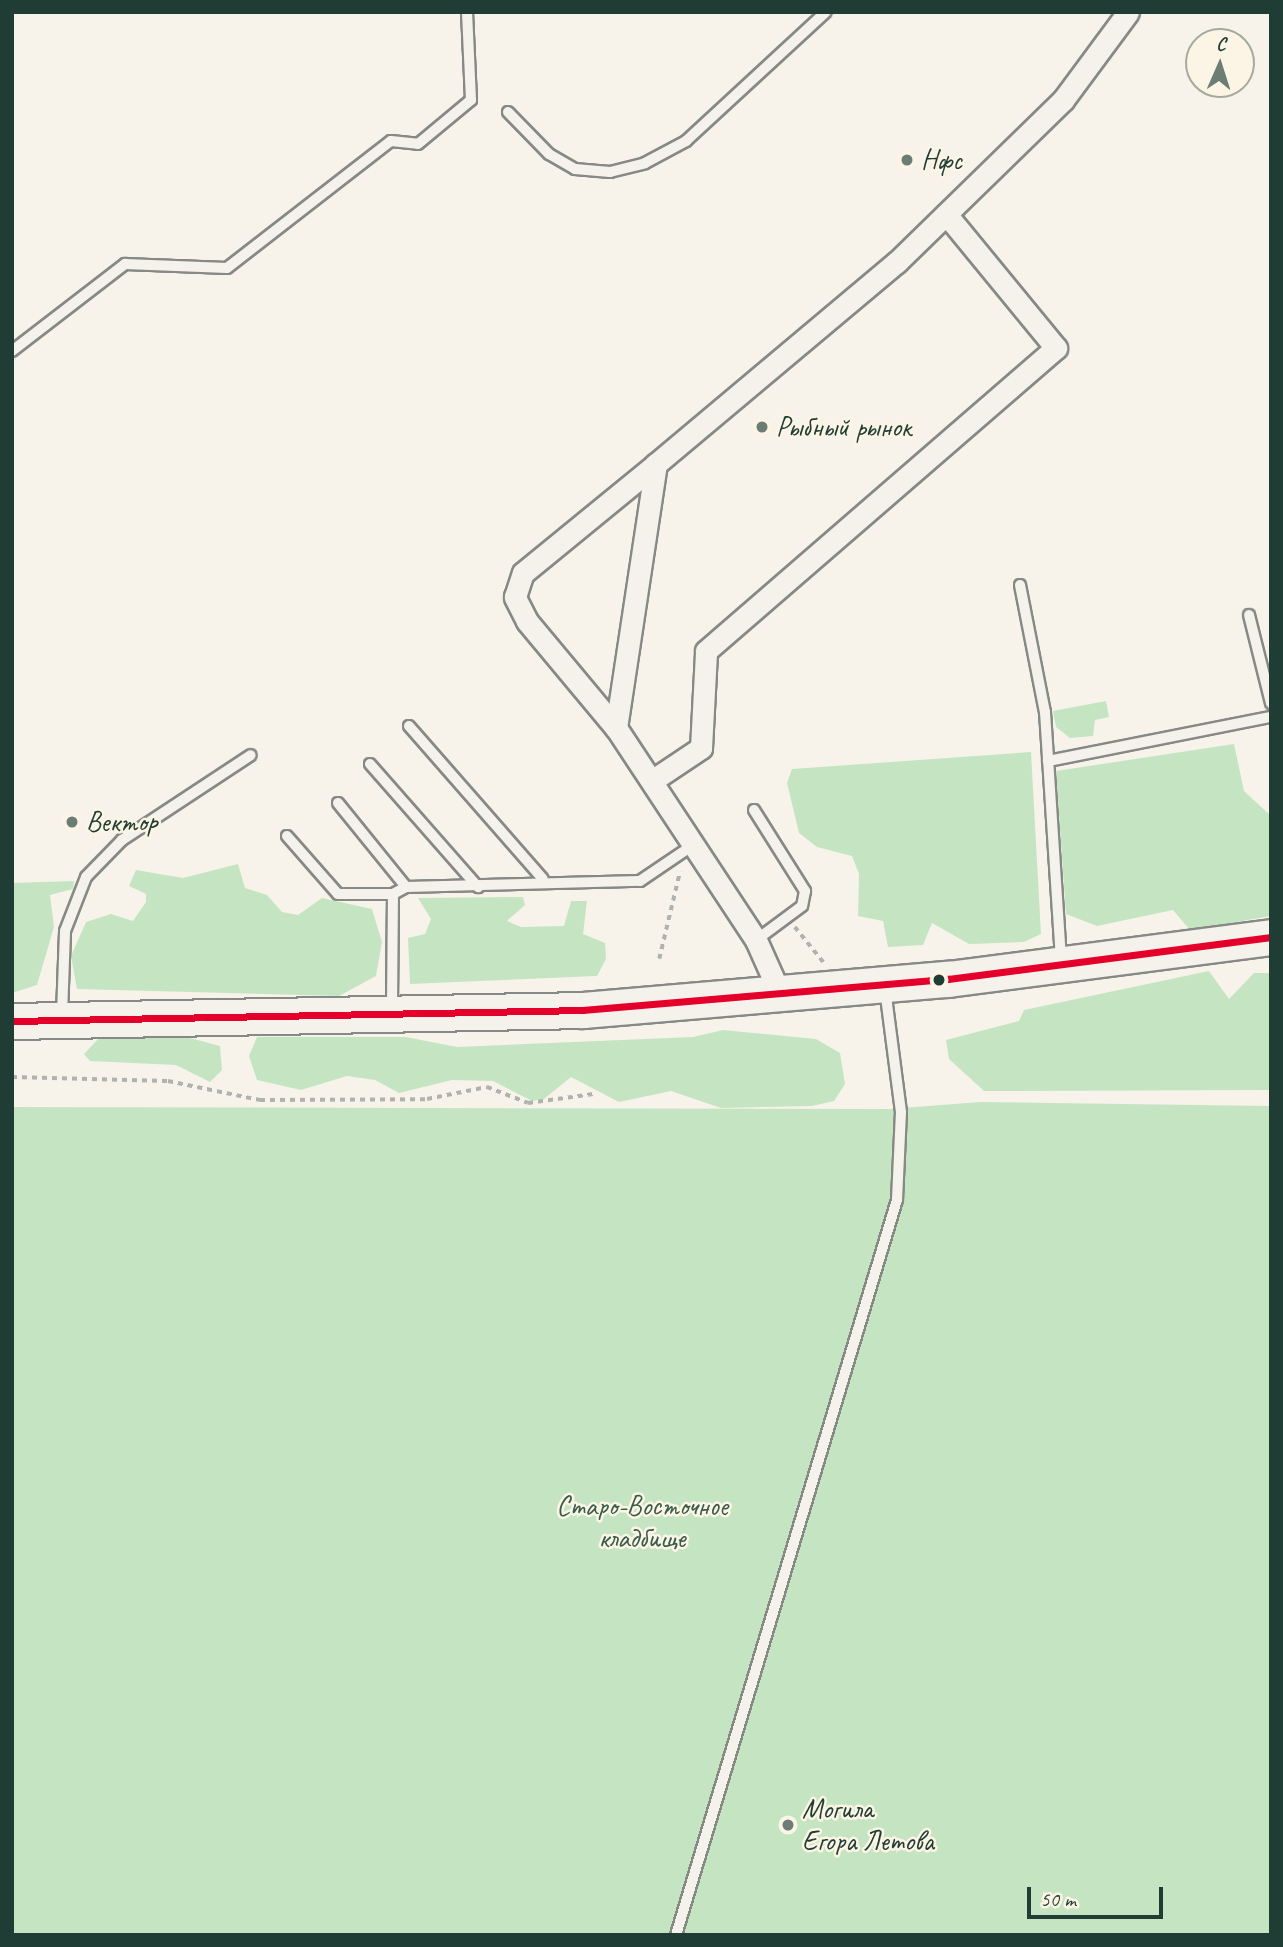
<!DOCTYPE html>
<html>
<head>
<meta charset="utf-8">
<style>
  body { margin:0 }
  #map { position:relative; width:1283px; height:1947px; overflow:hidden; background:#f7f3ea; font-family:Caveat,sans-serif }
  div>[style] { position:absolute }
  .green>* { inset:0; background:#c5e5c2 }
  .path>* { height:3.5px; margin-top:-1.75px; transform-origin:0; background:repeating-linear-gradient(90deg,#b0b2ad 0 5px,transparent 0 10px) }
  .roads { filter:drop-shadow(2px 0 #868984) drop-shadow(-2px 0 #868984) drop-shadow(0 2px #868984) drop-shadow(0 -2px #868984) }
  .lane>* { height:10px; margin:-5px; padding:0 5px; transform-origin:5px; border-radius:5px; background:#f5f2ec }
  .street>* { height:21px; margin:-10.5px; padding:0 10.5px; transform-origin:10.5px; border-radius:10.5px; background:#f5f2ec }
  .primary>* { height:35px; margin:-17.5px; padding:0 17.5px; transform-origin:17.5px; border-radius:17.5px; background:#f5f2ec }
  .bus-1>* { height:7px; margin:-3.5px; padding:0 3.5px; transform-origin:3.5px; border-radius:3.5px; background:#e4002b }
  .dots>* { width:19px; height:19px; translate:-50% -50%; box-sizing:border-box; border:4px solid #fcf5e5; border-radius:50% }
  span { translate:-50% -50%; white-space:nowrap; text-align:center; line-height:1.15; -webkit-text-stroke:5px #fcf5e5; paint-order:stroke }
  .poi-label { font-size:28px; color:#1f3d34 }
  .left { translate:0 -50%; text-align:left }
  .park-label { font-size:28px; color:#385c4a }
  .frame { position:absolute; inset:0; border:14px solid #1f3d34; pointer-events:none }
  .north { position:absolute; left:1185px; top:28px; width:70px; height:70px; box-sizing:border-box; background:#fcf5e5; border:2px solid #a4ab9e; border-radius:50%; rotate:3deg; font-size:19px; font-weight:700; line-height:28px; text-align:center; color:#1f3d34 }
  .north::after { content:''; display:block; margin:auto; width:24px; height:32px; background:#6b7d74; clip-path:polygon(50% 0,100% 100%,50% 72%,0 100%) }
  .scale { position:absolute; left:1027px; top:1887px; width:136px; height:32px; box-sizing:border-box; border:4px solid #1f3d34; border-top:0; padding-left:9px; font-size:21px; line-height:24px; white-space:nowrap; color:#1f3d34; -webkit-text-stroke:5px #fcf5e5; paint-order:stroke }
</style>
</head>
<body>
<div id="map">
  <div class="green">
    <div style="clip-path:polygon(1106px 701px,1109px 717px,1095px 720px,1093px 736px,1070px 738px,1056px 727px,1053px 711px)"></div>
    <div style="clip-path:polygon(1234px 744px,1244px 791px,1271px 816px,1271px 916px,1190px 930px,1173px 910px,1097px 926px,1066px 914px,1056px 771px)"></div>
    <div style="clip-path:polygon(1031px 752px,1041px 934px,1024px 942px,969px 944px,932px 923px,923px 945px,888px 947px,883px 921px,858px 916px,859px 874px,852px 856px,817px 847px,799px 833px,787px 783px,792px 769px)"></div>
    <div style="clip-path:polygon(238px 864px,245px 888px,267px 895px,282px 912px,298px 915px,322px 898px,372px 909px,382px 942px,376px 976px,339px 996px,77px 989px,71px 956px,86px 922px,111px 914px,133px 921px,146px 902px,146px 894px,129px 886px,136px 870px,183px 878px)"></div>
    <div style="clip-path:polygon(74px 881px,73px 889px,50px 895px,54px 927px,37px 985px,12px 993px,12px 883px)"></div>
    <div style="clip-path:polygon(523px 897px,525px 905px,507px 921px,521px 927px,564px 926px,571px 901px,587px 901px,583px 934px,605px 943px,606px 959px,597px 976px,410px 984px,408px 938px,425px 934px,431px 919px,418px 898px)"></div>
    <div style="clip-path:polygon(1209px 971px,1229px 999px,1254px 973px,1271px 973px,1271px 1090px,984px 1091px,949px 1059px,946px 1040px,1019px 1021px,1024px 1010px)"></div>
    <div style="clip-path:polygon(723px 1030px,816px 1039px,840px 1053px,845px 1084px,834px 1101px,812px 1106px,721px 1108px,671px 1091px,619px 1102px,571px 1077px,544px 1099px,532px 1101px,493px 1081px,452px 1080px,399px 1093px,375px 1080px,347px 1076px,301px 1090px,257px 1080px,249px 1056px,257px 1037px,406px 1037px,457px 1047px,693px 1037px)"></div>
    <div style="clip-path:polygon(100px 1037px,186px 1037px,220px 1046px,222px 1070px,210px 1082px,176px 1065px,90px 1061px,84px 1054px)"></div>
    <div style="clip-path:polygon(980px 1102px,1271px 1106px,1271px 1935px,12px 1935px,12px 1107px,889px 1109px)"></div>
  </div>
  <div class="path">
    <div style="left:795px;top:927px;width:48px;rotate:51deg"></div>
    <div style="left:659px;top:959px;width:90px;rotate:-76.6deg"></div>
    <div style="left:12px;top:1077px;width:156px;rotate:1.5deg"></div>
    <div style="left:168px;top:1081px;width:94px;rotate:11.7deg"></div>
    <div style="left:260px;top:1100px;width:167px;rotate:-0.3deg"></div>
    <div style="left:427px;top:1099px;width:61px;rotate:-11.3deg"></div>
    <div style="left:487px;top:1087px;width:44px;rotate:21.3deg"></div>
    <div style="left:528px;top:1103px;width:66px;rotate:-7.9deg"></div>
  </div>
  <div class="roads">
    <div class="lane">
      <div style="left:508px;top:112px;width:59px;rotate:45.7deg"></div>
      <div style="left:549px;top:154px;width:30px;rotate:30deg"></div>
      <div style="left:575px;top:169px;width:35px;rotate:5deg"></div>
      <div style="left:610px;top:172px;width:36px;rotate:-14deg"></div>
      <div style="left:645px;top:163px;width:47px;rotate:-28.2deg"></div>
      <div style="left:686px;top:141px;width:190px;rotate:-42.7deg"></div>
      <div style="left:12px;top:351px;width:143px;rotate:-37.6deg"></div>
      <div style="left:125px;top:264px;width:102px;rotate:2.2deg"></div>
      <div style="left:227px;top:268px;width:207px;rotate:-37.8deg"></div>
      <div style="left:391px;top:141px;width:27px;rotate:6deg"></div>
      <div style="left:418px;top:144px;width:69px;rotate:-39.7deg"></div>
      <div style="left:471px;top:100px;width:88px;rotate:-92.6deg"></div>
      <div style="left:1020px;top:585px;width:129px;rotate:78.9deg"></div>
      <div style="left:1045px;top:712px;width:250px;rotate:86.3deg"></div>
      <div style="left:1249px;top:615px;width:91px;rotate:76deg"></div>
      <div style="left:409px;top:726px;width:203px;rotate:48.8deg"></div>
      <div style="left:1048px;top:761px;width:227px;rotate:-11.2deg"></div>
      <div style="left:370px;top:764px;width:164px;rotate:48.7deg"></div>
      <div style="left:338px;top:803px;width:108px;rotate:51deg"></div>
      <div style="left:754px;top:810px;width:96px;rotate:57.8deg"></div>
      <div style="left:805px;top:891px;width:15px;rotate:101deg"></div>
      <div style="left:802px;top:906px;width:57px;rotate:143.5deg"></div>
      <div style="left:287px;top:836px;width:77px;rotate:48.7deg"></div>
      <div style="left:338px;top:894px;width:55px"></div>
      <div style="left:392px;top:1007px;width:113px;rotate:-89.5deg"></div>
      <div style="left:393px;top:894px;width:15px;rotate:-28deg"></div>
      <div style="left:406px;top:887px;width:234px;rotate:-1.5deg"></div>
      <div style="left:640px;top:881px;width:68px;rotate:-34.2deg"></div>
      <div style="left:62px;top:1014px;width:83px;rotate:-87.9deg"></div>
      <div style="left:65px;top:931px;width:58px;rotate:-68.7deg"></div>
      <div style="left:86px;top:877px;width:52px;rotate:-45.8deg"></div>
      <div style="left:122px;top:840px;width:154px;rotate:-33.4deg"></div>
      <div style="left:676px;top:1935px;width:768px;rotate:-73.27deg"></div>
      <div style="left:897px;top:1200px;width:88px;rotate:-87.4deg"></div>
      <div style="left:901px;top:1112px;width:125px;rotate:-97.4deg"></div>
    </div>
    <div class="street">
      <div style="left:616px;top:728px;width:139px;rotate:-129.8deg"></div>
      <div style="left:527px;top:621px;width:27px;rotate:-117deg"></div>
      <div style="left:515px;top:597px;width:25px;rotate:-72deg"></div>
      <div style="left:523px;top:573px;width:172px;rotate:-39.3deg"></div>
      <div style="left:653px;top:780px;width:58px;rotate:-33.7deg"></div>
      <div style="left:701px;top:748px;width:97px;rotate:-87deg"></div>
      <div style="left:706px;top:651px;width:463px;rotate:-40.9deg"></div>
      <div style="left:1056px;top:348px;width:173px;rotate:-129.4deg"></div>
      <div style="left:781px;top:996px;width:61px;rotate:-114.1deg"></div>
      <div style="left:756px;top:940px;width:254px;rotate:-123.4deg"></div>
      <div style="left:616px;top:728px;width:267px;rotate:-81.4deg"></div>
      <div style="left:656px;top:464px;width:314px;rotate:-40deg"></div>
      <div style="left:897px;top:262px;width:232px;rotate:-44.3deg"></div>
      <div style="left:1063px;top:100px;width:109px;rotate:-53.5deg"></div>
    </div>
    <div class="primary">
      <div style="left:12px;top:1021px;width:571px;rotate:-1.1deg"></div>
      <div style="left:583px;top:1010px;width:366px;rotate:-4.9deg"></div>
      <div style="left:948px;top:979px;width:326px;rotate:-7.4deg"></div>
    </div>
  </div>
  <div class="bus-1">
    <div style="left:12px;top:1021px;width:571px;rotate:-1.1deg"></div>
    <div style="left:583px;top:1010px;width:366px;rotate:-4.9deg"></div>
    <div style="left:948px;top:979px;width:326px;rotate:-7.4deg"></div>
  </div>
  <div class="dots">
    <div style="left:907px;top:160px;background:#6b7d74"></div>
    <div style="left:762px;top:427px;background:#6b7d74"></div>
    <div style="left:72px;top:822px;background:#6b7d74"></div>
    <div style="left:939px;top:980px;background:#1f3d34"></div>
    <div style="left:788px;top:1825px;background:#6b7d74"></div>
  </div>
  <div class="poi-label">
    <span class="left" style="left:921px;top:160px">Нфс</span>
    <span class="left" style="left:776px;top:427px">Рыбный рынок</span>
    <span class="left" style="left:86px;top:822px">Вектор</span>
    <span class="left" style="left:802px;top:1825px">Могила<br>Егора Летова</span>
  </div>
  <div class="park-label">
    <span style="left:642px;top:1522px">Старо-Восточное<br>кладбище</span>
  </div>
  <div class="frame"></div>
  <div class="north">С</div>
  <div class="scale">50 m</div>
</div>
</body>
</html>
